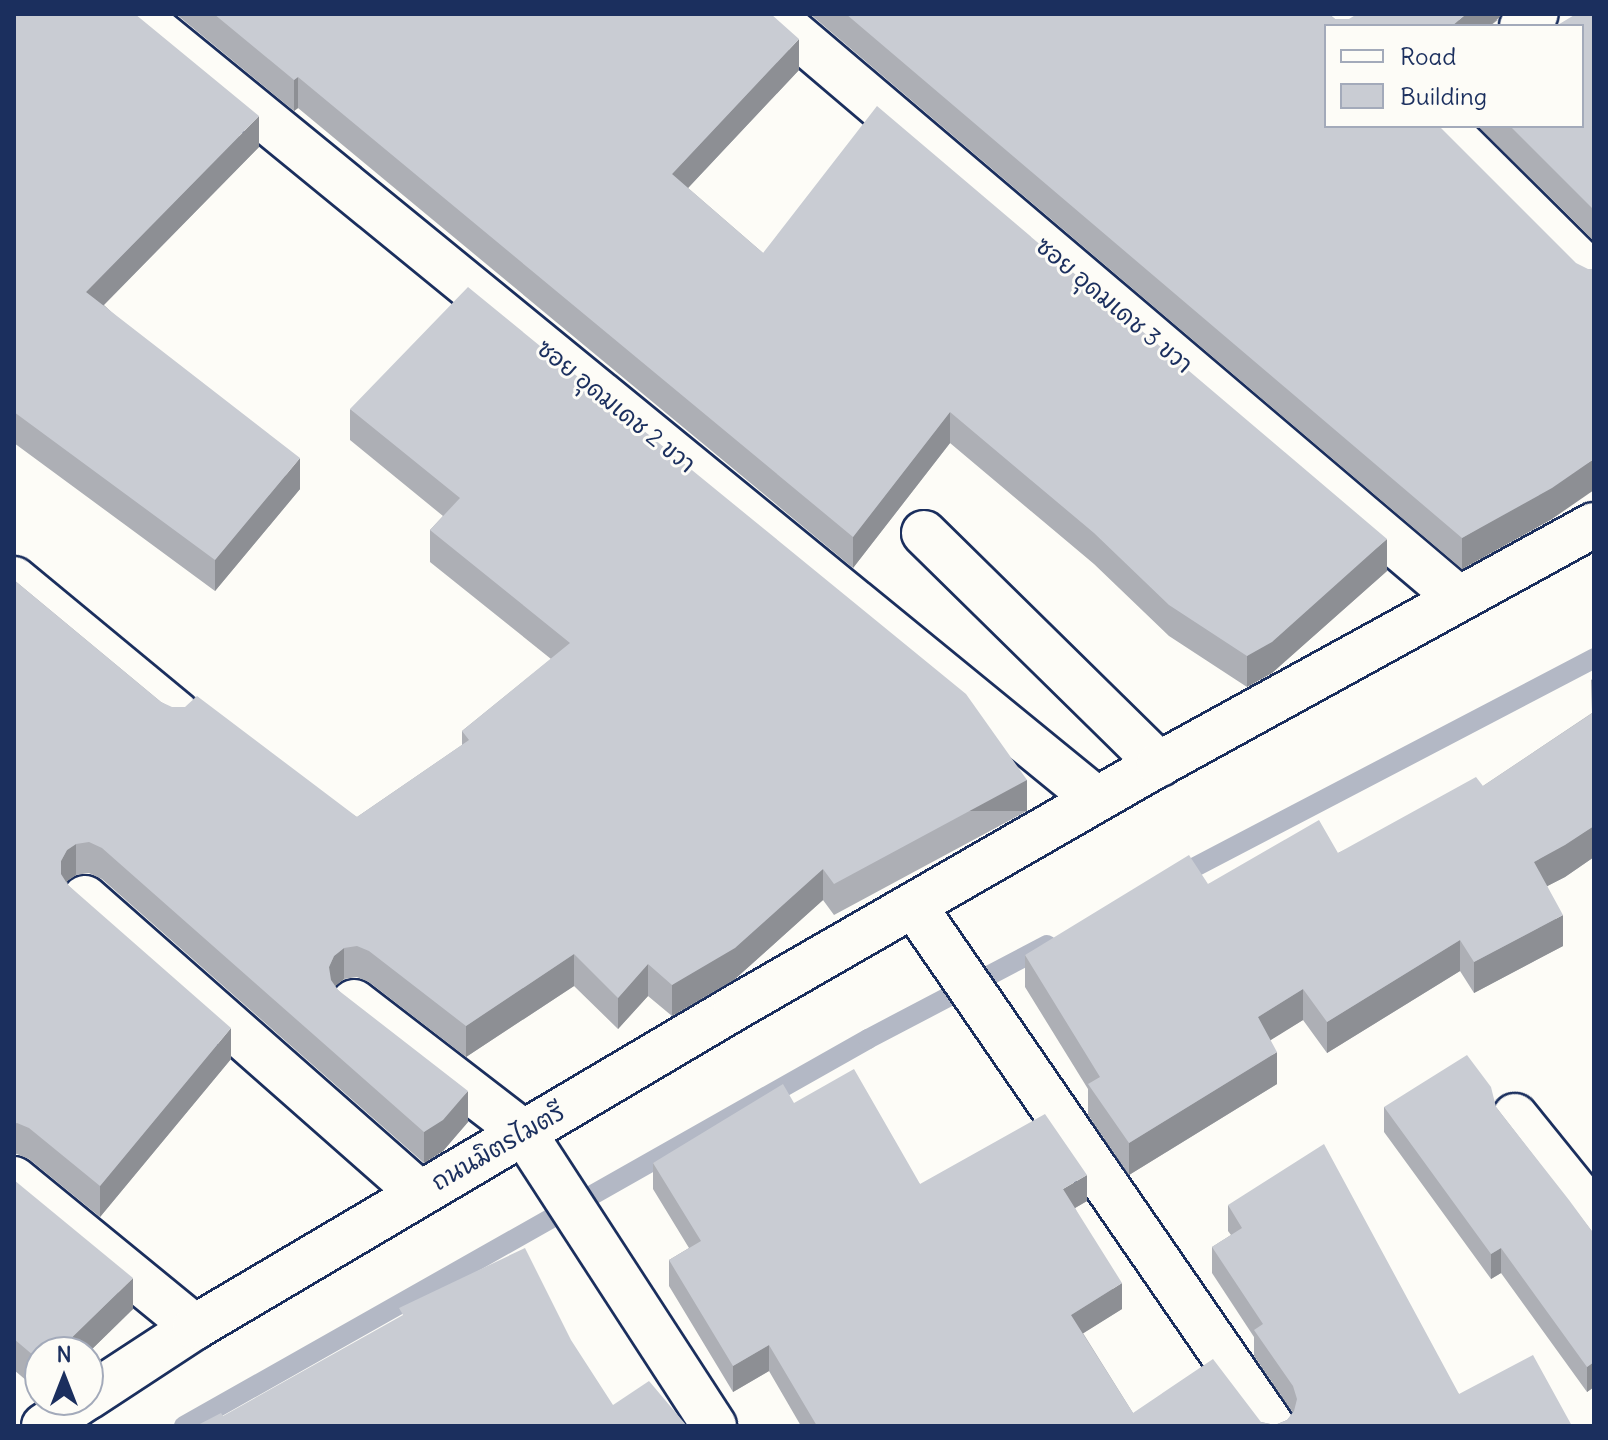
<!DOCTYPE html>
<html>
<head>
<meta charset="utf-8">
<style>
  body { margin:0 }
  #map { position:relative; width:1608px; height:1440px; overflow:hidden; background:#fdfcf7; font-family:Delius,"Playpen Sans Thai",sans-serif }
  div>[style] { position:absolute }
  .stream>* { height:20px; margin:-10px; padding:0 10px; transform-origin:10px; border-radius:10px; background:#b3b8c5 }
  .roads { filter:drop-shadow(2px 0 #1b2f5e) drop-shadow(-2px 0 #1b2f5e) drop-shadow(0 2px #1b2f5e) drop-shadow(0 -2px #1b2f5e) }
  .street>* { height:44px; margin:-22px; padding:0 22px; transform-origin:22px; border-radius:22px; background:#fdfcf7 }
  .wall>* { inset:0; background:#adafb5 }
  .shaded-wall>* { inset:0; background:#8d8f94; transform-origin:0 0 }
  .building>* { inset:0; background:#c9ccd3 }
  span { translate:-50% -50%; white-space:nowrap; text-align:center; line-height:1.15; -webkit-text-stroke:6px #fdfcf7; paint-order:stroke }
  .street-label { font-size:24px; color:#1b2f5e }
  .frame { position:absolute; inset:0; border:16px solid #1b2f5e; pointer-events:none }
  .legend { position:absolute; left:1324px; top:24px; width:260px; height:104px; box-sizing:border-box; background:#fdfcf7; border:2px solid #a3aaba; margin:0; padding:10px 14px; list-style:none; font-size:24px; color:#1b2f5e }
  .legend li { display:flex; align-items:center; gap:16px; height:40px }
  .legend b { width:40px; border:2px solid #a3aaba }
  .north { position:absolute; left:24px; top:1336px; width:80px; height:80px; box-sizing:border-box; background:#fdfcf7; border:2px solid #a3aaba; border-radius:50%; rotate:0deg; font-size:22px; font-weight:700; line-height:32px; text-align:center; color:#1b2f5e }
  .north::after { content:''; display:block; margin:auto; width:28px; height:36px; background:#1b2f5e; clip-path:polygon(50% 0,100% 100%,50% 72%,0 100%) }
</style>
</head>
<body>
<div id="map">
  <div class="stream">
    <div style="left:1174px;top:878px;width:474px;rotate:-27.6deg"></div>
    <div style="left:184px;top:1426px;width:786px;rotate:-29.5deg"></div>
    <div style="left:868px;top:1039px;width:202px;rotate:-27.7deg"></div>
  </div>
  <div class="roads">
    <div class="street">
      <div style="left:136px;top:14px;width:1240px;rotate:39.27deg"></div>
      <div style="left:771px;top:14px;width:900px;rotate:40.36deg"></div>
      <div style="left:1330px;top:14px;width:17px;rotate:45deg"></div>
      <div style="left:1522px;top:26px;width:18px;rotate:-41deg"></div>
      <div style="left:1443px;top:126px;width:213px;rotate:44.8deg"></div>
      <div style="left:924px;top:533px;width:330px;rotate:44.5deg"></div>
      <div style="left:14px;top:579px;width:212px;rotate:39.6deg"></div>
      <div style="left:85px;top:898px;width:446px;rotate:41.4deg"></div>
      <div style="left:914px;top:906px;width:631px;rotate:55.45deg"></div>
      <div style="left:354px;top:1002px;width:215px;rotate:37.6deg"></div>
      <div style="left:524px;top:1133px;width:349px;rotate:57deg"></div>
      <div style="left:1515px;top:1116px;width:126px;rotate:51.1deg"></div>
      <div style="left:14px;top:1179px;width:234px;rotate:39.3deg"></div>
      <div style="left:88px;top:1397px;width:128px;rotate:-33.2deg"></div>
      <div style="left:195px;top:1327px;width:629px;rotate:-30.6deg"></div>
      <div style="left:736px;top:1007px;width:488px;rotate:-29.9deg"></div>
      <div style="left:1159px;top:764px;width:496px;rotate:-28.8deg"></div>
      <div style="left:44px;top:1426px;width:47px;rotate:-33.7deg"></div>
    </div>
  </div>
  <div class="wall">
    <div style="clip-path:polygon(14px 14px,259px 147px,104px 305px,300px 489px,215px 591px,14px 443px)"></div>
    <div style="clip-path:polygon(176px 14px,771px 14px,799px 70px,688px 188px,763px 253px,1387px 571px,1272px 673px,1247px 687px,1169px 636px,1094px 564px,950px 443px,853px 568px,298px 108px,294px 111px)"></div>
    <div style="clip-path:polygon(810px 14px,1329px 14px,1335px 19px,1498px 20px,1490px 26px,1326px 26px,1552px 519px,1462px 569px)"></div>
    <div style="clip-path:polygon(1594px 14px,1594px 241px,1478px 126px,1582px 126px)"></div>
    <div style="clip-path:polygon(350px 409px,1027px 811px,834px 915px,823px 900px,735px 979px,672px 1016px,648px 996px,618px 1029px,574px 986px,466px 1057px,369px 982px,357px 977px,344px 979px,335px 986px,338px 990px,468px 1122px,443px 1151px,424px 1163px,102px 879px,89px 873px,76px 875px,67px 881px,68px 885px,231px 1059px,100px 1217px,29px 1159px,17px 1154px,14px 1155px,14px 580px,161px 702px,357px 817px,462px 745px,462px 731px,551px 659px,430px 562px,430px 530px,443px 516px,350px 440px)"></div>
    <div style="clip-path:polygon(1594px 678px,1594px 857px,1565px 877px,1547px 886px,1563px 946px,1474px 993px,1460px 971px,1327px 1053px,1303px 1020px,1270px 1040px,1277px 1084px,1129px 1175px,1088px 1115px,1088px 1089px,1025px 987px,1025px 955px,1208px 884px,1338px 853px,1483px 786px,1592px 713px,1591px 680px)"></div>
    <div style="clip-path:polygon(794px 1103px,920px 1184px,1087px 1201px,1075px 1208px,1122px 1309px,1083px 1333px,1133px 1413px,1261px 1422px,1275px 1425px,1287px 1420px,1293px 1413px,1254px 1356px,1254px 1337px,1212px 1273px,1212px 1247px,1231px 1235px,1228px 1231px,1228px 1205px,1459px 1394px,1572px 1426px,801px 1426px,769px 1371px,733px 1392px,669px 1286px,669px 1260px,689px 1248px,653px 1189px,653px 1163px)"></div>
    <div style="clip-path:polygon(1384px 1107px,1496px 1107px,1594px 1234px,1594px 1387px,1587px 1392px,1501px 1273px,1491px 1279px,1384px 1132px)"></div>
    <div style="clip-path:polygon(14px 1180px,133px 1309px,88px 1353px,40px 1352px,40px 1392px,14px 1370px)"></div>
  </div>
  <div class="shaded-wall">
    <div style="clip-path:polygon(1466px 14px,1503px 14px,1490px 26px,1452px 26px)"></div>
    <div style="clip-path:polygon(799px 39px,799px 70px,672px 205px,672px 174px)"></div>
    <div style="clip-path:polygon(298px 77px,298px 108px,294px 111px,294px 80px)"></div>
    <div style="clip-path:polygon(259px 116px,259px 147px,86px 323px,86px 292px)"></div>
    <div style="clip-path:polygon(950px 412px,950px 443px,853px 568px,853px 537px)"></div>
    <div style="clip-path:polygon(300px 458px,300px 489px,215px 591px,215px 560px)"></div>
    <div style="clip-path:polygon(1594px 459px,1594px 490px,1552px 519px,1462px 569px,1462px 538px)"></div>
    <div style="clip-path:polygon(1387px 539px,1387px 571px,1272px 673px,1247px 687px,1247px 656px)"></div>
    <div style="left:1027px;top:780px;width:31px;height:219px;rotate:90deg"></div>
    <div style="clip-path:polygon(1594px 826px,1594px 857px,1565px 877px,1534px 893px,1534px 862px)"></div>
    <div style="clip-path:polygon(76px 844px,76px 875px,67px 881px,61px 892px,61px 861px,67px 850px)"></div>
    <div style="clip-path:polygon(823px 869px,823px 900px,735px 979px,672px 1016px,672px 985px)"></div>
    <div style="clip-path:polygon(1563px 915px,1563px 946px,1474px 993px,1474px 962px)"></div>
    <div style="clip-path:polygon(1460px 940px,1460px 971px,1327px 1053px,1327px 1022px)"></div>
    <div style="clip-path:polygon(344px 948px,344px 979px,334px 987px,329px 998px,329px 967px,334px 956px)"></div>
    <div style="clip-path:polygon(574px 954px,574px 986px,466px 1057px,466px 1026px)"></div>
    <div style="clip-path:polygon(648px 964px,648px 996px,618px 1029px,618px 998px)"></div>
    <div style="clip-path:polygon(1303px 989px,1303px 1020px,1258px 1048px,1258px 1017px)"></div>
    <div style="clip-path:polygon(231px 1028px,231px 1059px,100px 1217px,100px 1186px)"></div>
    <div style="clip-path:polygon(1277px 1052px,1277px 1084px,1129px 1175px,1129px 1143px)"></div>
    <div style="clip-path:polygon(468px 1091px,468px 1122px,443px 1151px,424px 1163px,424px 1132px)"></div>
    <div style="clip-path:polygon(1087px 1175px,1087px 1201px,1063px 1215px,1063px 1189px)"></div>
    <div style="clip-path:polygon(1501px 1248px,1501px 1273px,1491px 1279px,1491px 1254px)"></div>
    <div style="clip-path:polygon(133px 1278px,133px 1309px,88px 1353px,57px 1352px)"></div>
    <div style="clip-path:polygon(1122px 1283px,1122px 1309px,1071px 1341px,1071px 1315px)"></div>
    <div style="clip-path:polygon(769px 1345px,769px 1371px,733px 1392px,733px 1366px)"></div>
    <div style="clip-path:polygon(1594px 1362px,1594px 1387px,1587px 1392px,1587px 1367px)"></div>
  </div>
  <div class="building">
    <div style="clip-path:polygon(14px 14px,135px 14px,259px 116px,86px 292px,300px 458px,215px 560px,14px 412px)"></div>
    <div style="clip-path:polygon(214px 14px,771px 14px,799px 39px,672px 174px,763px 253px,877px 106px,1387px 539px,1272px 642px,1247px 656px,1169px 605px,1094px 533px,950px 412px,853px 537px,298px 77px,294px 80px)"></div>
    <div style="clip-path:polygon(846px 14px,1329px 14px,1335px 19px,1349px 19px,1357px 14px,1466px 14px,1452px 26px,1326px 26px,1326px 126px,1439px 126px,1576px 263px,1588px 269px,1594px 269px,1594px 459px,1552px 488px,1462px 538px)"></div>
    <div style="clip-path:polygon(1576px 14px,1594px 14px,1594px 210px,1510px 126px,1582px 126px,1582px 26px,1556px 26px)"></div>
    <div style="clip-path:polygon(468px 287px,966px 694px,1027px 780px,834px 884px,823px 869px,735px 948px,672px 985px,648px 964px,618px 998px,574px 954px,466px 1026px,369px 951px,357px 946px,344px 948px,334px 956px,329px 967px,331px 980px,338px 990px,468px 1091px,443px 1120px,424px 1132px,102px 848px,89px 842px,76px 844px,67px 850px,61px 861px,61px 874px,68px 885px,231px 1028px,100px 1186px,29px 1128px,17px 1123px,14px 1124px,14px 580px,161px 702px,172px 707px,185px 707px,197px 696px,357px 817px,469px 740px,462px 731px,570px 643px,430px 530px,460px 498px,350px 409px)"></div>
    <div style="clip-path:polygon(1594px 712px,1594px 826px,1565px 845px,1534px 862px,1563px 915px,1474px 962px,1460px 940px,1327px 1022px,1303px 989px,1258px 1017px,1277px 1052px,1129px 1143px,1088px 1084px,1100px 1077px,1025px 955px,1189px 855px,1208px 884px,1319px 820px,1338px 853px,1476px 777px,1483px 786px)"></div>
    <div style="clip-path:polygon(1467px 1055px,1491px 1087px,1496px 1107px,1569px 1200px,1594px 1234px,1594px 1362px,1587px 1367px,1501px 1248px,1491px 1254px,1384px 1107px)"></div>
    <div style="clip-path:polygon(854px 1069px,920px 1184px,1045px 1114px,1087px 1175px,1063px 1189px,1122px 1283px,1071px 1315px,1133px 1413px,1213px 1359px,1261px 1422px,1275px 1425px,1287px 1420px,1294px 1411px,1297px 1399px,1293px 1386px,1254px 1330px,1263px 1324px,1212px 1247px,1242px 1228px,1228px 1205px,1324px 1144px,1459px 1394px,1533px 1355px,1572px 1426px,817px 1426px,769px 1345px,733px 1366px,669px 1260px,701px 1241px,653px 1163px,783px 1084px,794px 1103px)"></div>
    <div style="clip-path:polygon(14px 1180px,133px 1278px,57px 1352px,40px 1352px,40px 1361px,14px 1339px)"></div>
    <div style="clip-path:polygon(525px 1248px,571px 1340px,613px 1405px,649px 1381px,687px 1426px,196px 1426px,221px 1413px,223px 1416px,403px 1315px,399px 1308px)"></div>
  </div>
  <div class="street-label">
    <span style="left:1114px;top:305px;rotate:40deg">ซอย อุดมเดช 3 ขวา</span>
    <span style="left:616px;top:406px;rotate:39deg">ซอย อุดมเดช 2 ขวา</span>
    <span style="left:498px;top:1147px;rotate:-30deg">ถนนมิตรไมตรี</span>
  </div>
  <div class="frame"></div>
  <ul class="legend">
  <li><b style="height:10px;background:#fdfcf7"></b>Road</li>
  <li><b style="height:22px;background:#c9ccd3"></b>Building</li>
  </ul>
  <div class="north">N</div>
</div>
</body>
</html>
